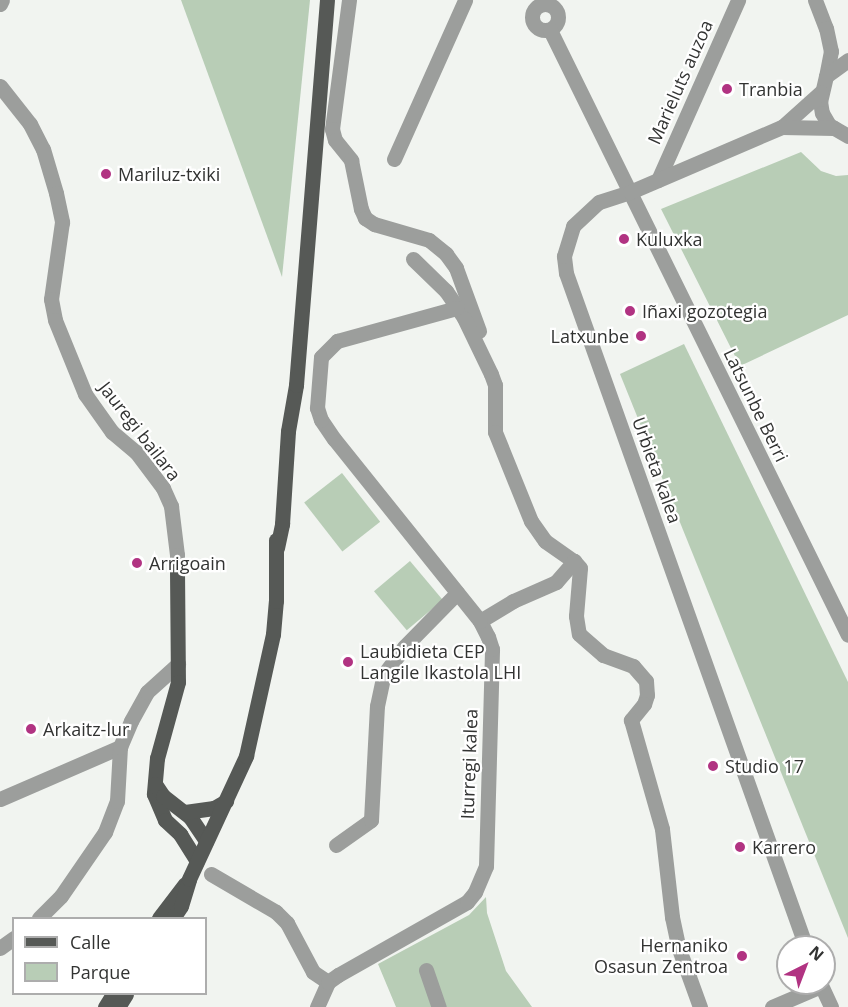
<!DOCTYPE html>
<html>
<head>
<meta charset="utf-8">
<style>
  body { margin:0 }
  #map { position:relative; width:848px; height:1007px; overflow:hidden; background:#f1f4f0; font-family:"Open Sans",sans-serif }
  div>[style] { position:absolute }
  .green>* { inset:0; background:#b8cdb6; transform-origin:0 0 }
  .minor>* { height:15px; margin:-7.5px; padding:0 7.5px; transform-origin:7.5px; border-radius:7.5px; background:#9c9e9c }
  .minor>.ring { margin:-7.5px; padding:0; box-sizing:content-box; background:none; border:15px solid #9c9e9c; border-radius:50% }
  .major>* { height:15px; margin:-7.5px; padding:0 7.5px; transform-origin:7.5px; border-radius:7.5px; background:#565956 }
  .dots>* { width:16px; height:16px; translate:-50% -50%; box-sizing:border-box; border:3px solid #fff; border-radius:50% }
  span { translate:-50% -50%; white-space:nowrap; text-align:center; line-height:1.15; -webkit-text-stroke:4.5px #fff; paint-order:stroke }
  .street-label { font-size:18px; color:#323332 }
  .poi-label { font-size:18px; color:#323332 }
  .left { translate:0 -50%; text-align:left }
  .right { translate:-100% -50%; text-align:right }
  .legend { position:absolute; left:12px; top:917px; width:195px; height:78px; box-sizing:border-box; background:#fff; border:2px solid #adadad; margin:0; padding:8px 10px; list-style:none; font-size:18px; color:#323332 }
  .legend li { display:flex; align-items:center; gap:12px; height:30px }
  .legend b { width:30px; border:2px solid #adadad }
  .north { position:absolute; left:776px; top:935px; width:60px; height:60px; box-sizing:border-box; background:#fff; border:2px solid #adadad; border-radius:50%; rotate:42deg; font-size:16px; font-weight:700; line-height:24px; text-align:center; color:#323332 }
  .north::after { content:''; display:block; margin:auto; width:21px; height:27px; background:#b13382; clip-path:polygon(50% 0,100% 100%,50% 72%,0 100%) }
</style>
</head>
<body>
<div id="map">
  <div class="green">
    <div style="clip-path:polygon(181px 0,310px 0,282px 277px)"></div>
    <div style="clip-path:polygon(801px 152px,821px 171px,836px 176px,848px 175px,848px 315px,740px 366px,661px 209px)"></div>
    <div style="clip-path:polygon(684px 344px,848px 682px,848px 938px,620px 374px)"></div>
    <div style="left:342px;top:473px;width:62px;height:48px;rotate:52deg"></div>
    <div style="left:410px;top:561px;width:51px;height:47px;rotate:50deg"></div>
    <div style="clip-path:polygon(486px 897px,487px 913px,506px 971px,532px 1007px,396px 1007px,378px 964px,469px 915px)"></div>
  </div>
  <div class="minor">
    <div style="left:349px;top:0;width:130px;rotate:97.5deg"></div>
    <div style="left:332px;top:129px;width:11px;rotate:75deg"></div>
    <div style="left:335px;top:140px;width:26px;rotate:51deg"></div>
    <div style="left:351px;top:160px;width:50px;rotate:78.5deg"></div>
    <div style="left:361px;top:209px;width:10px;rotate:66deg"></div>
    <div style="left:365px;top:218px;width:11px;rotate:34deg"></div>
    <div style="left:374px;top:224px;width:57px;rotate:16.2deg"></div>
    <div style="left:429px;top:240px;width:22px;rotate:39deg"></div>
    <div style="left:446px;top:254px;width:17px;rotate:54deg"></div>
    <div style="left:456px;top:268px;width:67px;rotate:69.9deg"></div>
    <div style="left:815px;top:0;width:30px;rotate:69deg"></div>
    <div style="left:826px;top:28px;width:24px;rotate:78deg"></div>
    <div style="left:831px;top:51px;width:25px;rotate:101deg"></div>
    <div class="ring" style="left:532px;top:4px;width:11px;height:11px"></div>
    <div style="left:0;top:4px;width:4px;rotate:-63deg"></div>
    <div style="left:550px;top:30px;width:674px;rotate:63.78deg"></div>
    <div style="left:848px;top:60px;width:27px;rotate:144deg"></div>
    <div style="left:826px;top:76px;width:26px;rotate:103deg"></div>
    <div style="left:820px;top:101px;width:12px;rotate:81deg"></div>
    <div style="left:822px;top:113px;width:14px;rotate:60deg"></div>
    <div style="left:829px;top:125px;width:22px;rotate:30deg"></div>
    <div style="left:0;top:86px;width:48px;rotate:51.7deg"></div>
    <div style="left:30px;top:124px;width:28px;rotate:63deg"></div>
    <div style="left:43px;top:149px;width:46px;rotate:73.5deg"></div>
    <div style="left:56px;top:193px;width:30px;rotate:78deg"></div>
    <div style="left:62px;top:222px;width:78px;rotate:98.1deg"></div>
    <div style="left:51px;top:299px;width:21px;rotate:79deg"></div>
    <div style="left:55px;top:320px;width:80px;rotate:67.9deg"></div>
    <div style="left:85px;top:394px;width:47px;rotate:54.6deg"></div>
    <div style="left:112px;top:432px;width:31px;rotate:40deg"></div>
    <div style="left:136px;top:452px;width:45px;rotate:53.1deg"></div>
    <div style="left:163px;top:488px;width:20px;rotate:66deg"></div>
    <div style="left:171px;top:506px;width:49px;rotate:83deg"></div>
    <div style="left:177px;top:555px;width:15px;rotate:90deg"></div>
    <div style="left:782px;top:127px;width:52px;rotate:-41.9deg"></div>
    <div style="left:394px;top:159px;width:174px;rotate:-65.9deg"></div>
    <div style="left:658px;top:180px;width:197px;rotate:-66deg"></div>
    <div style="left:413px;top:259px;width:46px;rotate:44.1deg"></div>
    <div style="left:446px;top:291px;width:32px;rotate:56deg"></div>
    <div style="left:464px;top:318px;width:62px;rotate:64.3deg"></div>
    <div style="left:491px;top:374px;width:12px;rotate:70deg"></div>
    <div style="left:495px;top:385px;width:47px;rotate:90deg"></div>
    <div style="left:495px;top:432px;width:96px;rotate:68deg"></div>
    <div style="left:531px;top:521px;width:24px;rotate:55deg"></div>
    <div style="left:545px;top:541px;width:35px;rotate:35deg"></div>
    <div style="left:574px;top:561px;width:9px;rotate:49deg"></div>
    <div style="left:580px;top:568px;width:48px;rotate:94.8deg"></div>
    <div style="left:576px;top:616px;width:18px;rotate:81deg"></div>
    <div style="left:579px;top:634px;width:32px;rotate:41deg"></div>
    <div style="left:603px;top:655px;width:32px;rotate:20deg"></div>
    <div style="left:633px;top:666px;width:20px;rotate:49deg"></div>
    <div style="left:646px;top:681px;width:14px;rotate:86deg"></div>
    <div style="left:647px;top:695px;width:9px;rotate:108deg"></div>
    <div style="left:644px;top:704px;width:21px;rotate:129deg"></div>
    <div style="left:631px;top:720px;width:113px;rotate:74.1deg"></div>
    <div style="left:662px;top:829px;width:89px;rotate:83.5deg"></div>
    <div style="left:672px;top:917px;width:33px;rotate:78deg"></div>
    <div style="left:679px;top:949px;width:62px;rotate:70.1deg"></div>
    <div style="left:480px;top:621px;width:39px;rotate:-31deg"></div>
    <div style="left:513px;top:601px;width:47px;rotate:-23.8deg"></div>
    <div style="left:556px;top:582px;width:28px;rotate:-49deg"></div>
    <div style="left:0;top:799px;width:131px;rotate:-23.4deg"></div>
    <div style="left:336px;top:845px;width:43px;rotate:-35.5deg"></div>
    <div style="left:371px;top:820px;width:114px;rotate:-87deg"></div>
    <div style="left:377px;top:706px;width:33px;rotate:-78deg"></div>
    <div style="left:384px;top:674px;width:34px;rotate:-53deg"></div>
    <div style="left:404px;top:647px;width:76px;rotate:-45.5deg"></div>
    <div style="left:211px;top:874px;width:75px;rotate:30.3deg"></div>
    <div style="left:276px;top:912px;width:16px;rotate:45deg"></div>
    <div style="left:287px;top:923px;width:55px;rotate:62deg"></div>
    <div style="left:313px;top:972px;width:18px;rotate:34deg"></div>
    <div style="left:39px;top:918px;width:31px;rotate:-45deg"></div>
    <div style="left:61px;top:896px;width:78px;rotate:-55.5deg"></div>
    <div style="left:105px;top:832px;width:33px;rotate:-69deg"></div>
    <div style="left:117px;top:801px;width:54px;rotate:-86.8deg"></div>
    <div style="left:120px;top:747px;width:28px;rotate:-67deg"></div>
    <div style="left:131px;top:721px;width:33px;rotate:-61deg"></div>
    <div style="left:147px;top:692px;width:42px;rotate:-42.1deg"></div>
    <div style="left:806px;top:947px;width:715px;rotate:-109.6deg"></div>
    <div style="left:566px;top:273px;width:17px;rotate:-97deg"></div>
    <div style="left:564px;top:256px;width:31px;rotate:-73deg"></div>
    <div style="left:573px;top:226px;width:35px;rotate:-43deg"></div>
    <div style="left:599px;top:202px;width:33px;rotate:-18deg"></div>
    <div style="left:630px;top:192px;width:165px;rotate:-23.2deg"></div>
    <div style="left:782px;top:127px;width:52px;rotate:1.1deg"></div>
    <div style="left:0;top:948px;width:17px;rotate:-36deg"></div>
    <div style="left:426px;top:970px;width:39px;rotate:71deg"></div>
    <div style="left:820px;top:983px;width:26px;rotate:65deg"></div>
    <div style="left:317px;top:1007px;width:27px;rotate:-66deg"></div>
    <div style="left:328px;top:982px;width:12px;rotate:-35deg"></div>
    <div style="left:338px;top:975px;width:148px;rotate:-29.5deg"></div>
    <div style="left:467px;top:902px;width:13px;rotate:-51deg"></div>
    <div style="left:475px;top:892px;width:28px;rotate:-67deg"></div>
    <div style="left:486px;top:866px;width:217px;rotate:-88.4deg"></div>
    <div style="left:492px;top:649px;width:13px;rotate:-108deg"></div>
    <div style="left:488px;top:637px;width:18px;rotate:-117deg"></div>
    <div style="left:480px;top:621px;width:233px;rotate:-128.7deg"></div>
    <div style="left:334px;top:439px;width:23px;rotate:-124deg"></div>
    <div style="left:321px;top:420px;width:13px;rotate:-108deg"></div>
    <div style="left:317px;top:408px;width:51px;rotate:-85.5deg"></div>
    <div style="left:321px;top:357px;width:23px;rotate:-45deg"></div>
    <div style="left:337px;top:341px;width:124px;rotate:-15.4deg"></div>
    <div style="left:772px;top:1007px;width:53px;rotate:-23.2deg"></div>
  </div>
  <div class="major">
    <div style="left:277px;top:548px;width:25px;rotate:-78deg"></div>
    <div style="left:282px;top:524px;width:93px;rotate:-86.3deg"></div>
    <div style="left:288px;top:431px;width:47px;rotate:-80.1deg"></div>
    <div style="left:296px;top:385px;width:386px;rotate:-85.4deg"></div>
    <div style="left:177px;top:570px;width:112px;rotate:89.5deg"></div>
    <div style="left:178px;top:682px;width:79px;rotate:105.4deg"></div>
    <div style="left:157px;top:758px;width:36px;rotate:95deg"></div>
    <div style="left:154px;top:794px;width:28px;rotate:67deg"></div>
    <div style="left:165px;top:820px;width:21px;rotate:43deg"></div>
    <div style="left:180px;top:834px;width:32px;rotate:58deg"></div>
    <div style="left:155px;top:784px;width:14px;rotate:56deg"></div>
    <div style="left:163px;top:796px;width:34px;rotate:38deg"></div>
    <div style="left:190px;top:817px;width:29px;rotate:56deg"></div>
    <div style="left:185px;top:812px;width:29px;rotate:-8deg"></div>
    <div style="left:214px;top:808px;width:14px;rotate:-30deg"></div>
    <div style="left:159px;top:918px;width:43px;rotate:-52.6deg"></div>
    <div style="left:173px;top:918px;width:14px;rotate:-56deg"></div>
    <div style="left:181px;top:906px;width:28px;rotate:-73deg"></div>
    <div style="left:189px;top:879px;width:136px;rotate:-65.1deg"></div>
    <div style="left:246px;top:756px;width:125px;rotate:-77.5deg"></div>
    <div style="left:273px;top:634px;width:33px;rotate:-85deg"></div>
    <div style="left:276px;top:601px;width:61px;rotate:-90deg"></div>
    <div style="left:105px;top:1007px;width:15px;rotate:-58deg"></div>
    <div style="left:118px;top:1007px;width:15px;rotate:-58deg"></div>
  </div>
  <div class="dots">
    <div style="left:727px;top:89px;background:#b13382"></div>
    <div style="left:106px;top:174px;background:#b13382"></div>
    <div style="left:624px;top:239px;background:#b13382"></div>
    <div style="left:630px;top:311px;background:#b13382"></div>
    <div style="left:641px;top:336px;background:#b13382"></div>
    <div style="left:137px;top:563px;background:#b13382"></div>
    <div style="left:348px;top:662px;background:#b13382"></div>
    <div style="left:31px;top:729px;background:#b13382"></div>
    <div style="left:713px;top:766px;background:#b13382"></div>
    <div style="left:740px;top:847px;background:#b13382"></div>
    <div style="left:742px;top:956px;background:#b13382"></div>
  </div>
  <div class="street-label">
    <span style="left:680px;top:82px;rotate:-66deg">Marieluts auzoa</span>
    <span style="left:756px;top:405px;rotate:64deg">Latsunbe Berri</span>
    <span style="left:140px;top:431px;rotate:52deg">Jauregi bailara</span>
    <span style="left:657px;top:470px;rotate:70deg">Urbieta kalea</span>
    <span style="left:469px;top:764px;rotate:-88deg">Iturregi kalea</span>
  </div>
  <div class="poi-label">
    <span class="left" style="left:739px;top:89px">Tranbia</span>
    <span class="left" style="left:118px;top:174px">Mariluz-txiki</span>
    <span class="left" style="left:636px;top:239px">Kuluxka</span>
    <span class="left" style="left:642px;top:311px">Iñaxi gozotegia</span>
    <span class="right" style="left:629px;top:336px">Latxunbe</span>
    <span class="left" style="left:149px;top:563px">Arrigoain</span>
    <span class="left" style="left:360px;top:662px">Laubidieta CEP<br>Langile Ikastola LHI</span>
    <span class="left" style="left:43px;top:729px">Arkaitz-lur</span>
    <span class="left" style="left:725px;top:766px">Studio 17</span>
    <span class="left" style="left:752px;top:847px">Karrero</span>
    <span class="right" style="left:728px;top:956px">Hernaniko<br>Osasun Zentroa</span>
  </div>
  <ul class="legend">
  <li><b style="height:8px;background:#565956"></b>Calle</li>
  <li><b style="height:16px;background:#b8cdb6"></b>Parque</li>
  </ul>
  <div class="north">N</div>
</div>
</body>
</html>
